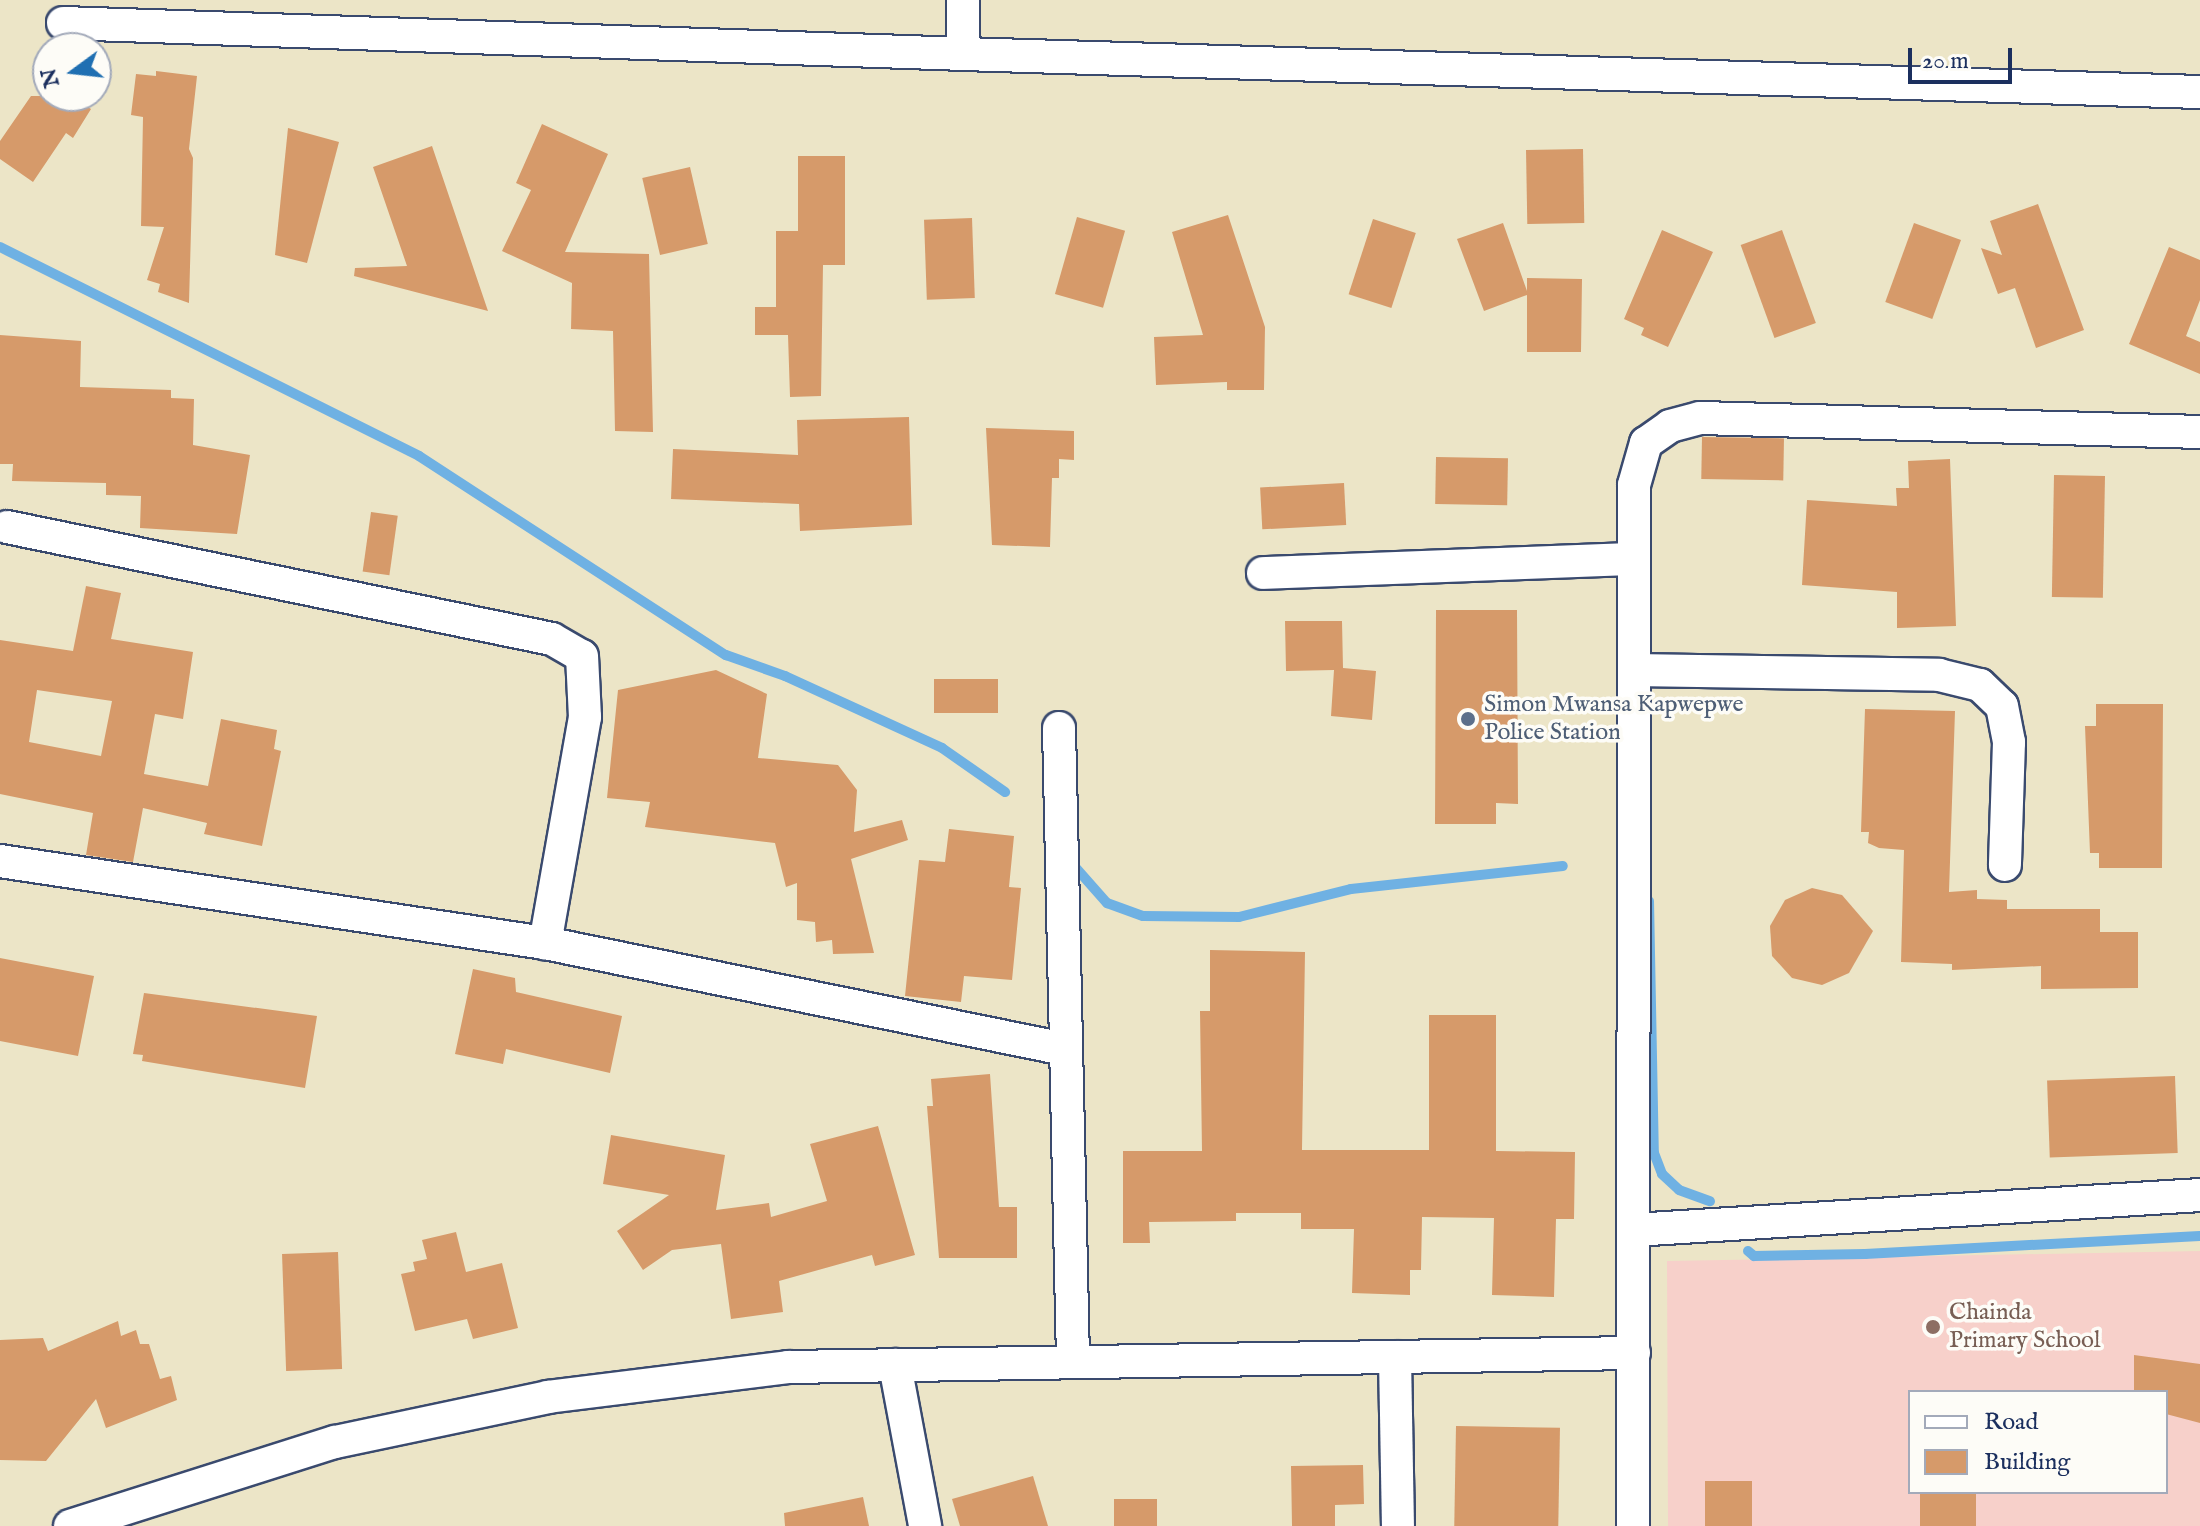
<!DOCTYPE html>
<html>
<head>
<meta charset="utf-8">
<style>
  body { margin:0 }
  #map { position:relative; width:2200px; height:1526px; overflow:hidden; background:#ece5c7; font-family:"IM FELL English",serif }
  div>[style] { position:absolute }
  .built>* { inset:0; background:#f7d0ca }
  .stream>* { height:10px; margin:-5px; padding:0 5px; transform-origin:5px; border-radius:5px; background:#6fb1e3 }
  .building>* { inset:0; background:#d69a6a; transform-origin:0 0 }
  .roads { filter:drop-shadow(2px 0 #3a4a6e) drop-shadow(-2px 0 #3a4a6e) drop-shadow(0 2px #3a4a6e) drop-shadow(0 -2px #3a4a6e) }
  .minor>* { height:32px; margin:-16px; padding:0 16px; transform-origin:16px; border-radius:16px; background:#fff }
  .dots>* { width:22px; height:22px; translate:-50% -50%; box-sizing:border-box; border:4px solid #fdfcf7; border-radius:50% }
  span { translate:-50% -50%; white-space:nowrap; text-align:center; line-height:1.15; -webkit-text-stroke:7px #fdfcf7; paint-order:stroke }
  .service-label { font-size:24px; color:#4e5e75 }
  .left { translate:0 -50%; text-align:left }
  .education-label { font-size:24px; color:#785e54 }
  .legend { position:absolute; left:1908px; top:1390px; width:260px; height:104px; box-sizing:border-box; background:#fdfcf7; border:2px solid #a3aaba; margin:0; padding:10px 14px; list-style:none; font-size:24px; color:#1b2f5e }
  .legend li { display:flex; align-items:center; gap:16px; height:40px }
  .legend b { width:40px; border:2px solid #a3aaba }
  .north { position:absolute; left:32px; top:32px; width:80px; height:80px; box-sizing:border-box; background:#fdfcf7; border:2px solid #a3aaba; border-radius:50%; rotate:255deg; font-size:22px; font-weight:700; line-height:32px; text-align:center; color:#1b2f5e }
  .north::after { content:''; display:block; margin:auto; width:28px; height:36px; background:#1f6fb2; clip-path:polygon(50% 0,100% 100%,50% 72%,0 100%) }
  .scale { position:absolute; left:1908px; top:48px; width:104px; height:36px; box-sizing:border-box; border:4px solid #1b2f5e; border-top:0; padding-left:10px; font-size:24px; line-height:28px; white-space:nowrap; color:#1b2f5e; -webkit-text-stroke:6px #fdfcf7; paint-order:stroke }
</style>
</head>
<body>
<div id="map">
  <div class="built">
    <div style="clip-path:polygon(evenodd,2200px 1251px,2200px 1526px,1668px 1526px,1667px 1261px,2200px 1251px,1910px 1392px,2166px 1392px,2166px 1492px,1910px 1492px,1910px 1392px)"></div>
  </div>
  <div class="stream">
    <div style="left:0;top:247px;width:468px;rotate:26.5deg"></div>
    <div style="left:419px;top:456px;width:366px;rotate:33deg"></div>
    <div style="left:726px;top:655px;width:63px;rotate:19.6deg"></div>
    <div style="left:785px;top:676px;width:173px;rotate:24.6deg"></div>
    <div style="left:942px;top:748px;width:77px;rotate:34.9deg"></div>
    <div style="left:1076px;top:868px;width:47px;rotate:48.5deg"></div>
    <div style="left:1107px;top:903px;width:38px;rotate:20deg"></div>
    <div style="left:1143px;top:916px;width:96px;rotate:0.6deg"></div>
    <div style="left:1239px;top:917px;width:115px;rotate:-14deg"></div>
    <div style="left:1351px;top:889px;width:213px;rotate:-6.2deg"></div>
    <div style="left:1649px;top:901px;width:252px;rotate:88.9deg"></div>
    <div style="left:1654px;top:1153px;width:22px;rotate:69deg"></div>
    <div style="left:1662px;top:1174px;width:23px;rotate:43deg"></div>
    <div style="left:1679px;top:1190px;width:33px;rotate:20deg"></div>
    <div style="left:1748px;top:1251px;width:8px;rotate:40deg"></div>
    <div style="left:1754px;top:1256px;width:111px;rotate:-1deg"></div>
    <div style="left:1865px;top:1254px;width:335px;rotate:-3.1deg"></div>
  </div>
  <div class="building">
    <div style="clip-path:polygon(156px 71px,197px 76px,189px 149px,193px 158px,189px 303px,158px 292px,160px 284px,147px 280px,164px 227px,141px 226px,143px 117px,131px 115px,136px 74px,156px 76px)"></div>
    <div style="clip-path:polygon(31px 96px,72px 96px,91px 109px,73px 138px,66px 133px,33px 182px,0 159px,0 141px)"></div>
    <div style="clip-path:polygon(542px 124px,608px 154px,565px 252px,649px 254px,653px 432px,615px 431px,613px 331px,571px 329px,572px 283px,502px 251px,531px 190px,516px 183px)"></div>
    <div style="clip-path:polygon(288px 128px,339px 142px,307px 263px,275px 255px)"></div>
    <div style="clip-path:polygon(432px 146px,488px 311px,354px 276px,355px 268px,407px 266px,373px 167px)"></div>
    <div style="left:1583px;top:149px;width:74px;height:57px;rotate:89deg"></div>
    <div style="clip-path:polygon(798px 156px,845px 156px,845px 265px,823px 265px,821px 396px,790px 397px,788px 335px,755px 335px,755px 307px,776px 307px,776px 231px,798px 231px)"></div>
    <div style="left:690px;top:167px;width:79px;height:49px;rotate:77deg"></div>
    <div style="clip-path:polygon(2038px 204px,2084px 330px,2036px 348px,2015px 288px,1998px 294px,1981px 248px,2002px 255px,1990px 221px)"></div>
    <div style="clip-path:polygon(1228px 215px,1265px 327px,1264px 390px,1227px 390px,1227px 382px,1156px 385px,1154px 337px,1203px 335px,1172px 232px)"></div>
    <div style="left:1077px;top:217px;width:50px;height:80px;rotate:16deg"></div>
    <div style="left:972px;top:218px;width:80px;height:48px;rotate:88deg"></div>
    <div style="left:1373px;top:219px;width:45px;height:79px;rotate:18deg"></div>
    <div style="clip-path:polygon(1503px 223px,1527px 291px,1527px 278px,1582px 279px,1581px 352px,1527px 352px,1527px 295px,1484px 311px,1457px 239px)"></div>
    <div style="left:1914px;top:223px;width:50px;height:84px;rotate:20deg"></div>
    <div style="clip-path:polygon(1662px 230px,1713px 252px,1668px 347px,1641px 335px,1644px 328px,1624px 319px)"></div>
    <div style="left:1782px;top:230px;width:99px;height:44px;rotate:70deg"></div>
    <div style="clip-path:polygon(2169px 247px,2200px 260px,2200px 300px,2186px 336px,2200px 342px,2200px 374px,2129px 344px)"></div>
    <div style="clip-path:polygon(0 335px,81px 341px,80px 387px,171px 390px,171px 398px,194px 399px,193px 445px,250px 455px,237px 534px,140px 528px,141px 496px,106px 495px,106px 483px,12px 481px,13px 464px,0 464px)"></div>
    <div style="clip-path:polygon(909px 417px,912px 525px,800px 531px,799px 504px,671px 499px,673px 449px,798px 455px,797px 420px)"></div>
    <div style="clip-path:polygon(986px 428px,1074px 431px,1074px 460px,1059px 459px,1059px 478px,1052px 478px,1050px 547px,992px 545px)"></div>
    <div style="left:1702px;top:437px;width:82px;height:42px;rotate:1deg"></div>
    <div style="left:1436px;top:457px;width:72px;height:47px;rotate:1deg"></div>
    <div style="clip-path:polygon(1950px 459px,1956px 626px,1897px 628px,1897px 592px,1802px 585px,1807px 500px,1897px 506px,1896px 488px,1909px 488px,1908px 461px)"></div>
    <div style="left:2054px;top:475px;width:51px;height:122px;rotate:1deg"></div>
    <div style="left:1344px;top:483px;width:42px;height:84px;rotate:87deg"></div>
    <div style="left:371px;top:512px;width:27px;height:60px;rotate:8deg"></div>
    <div style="clip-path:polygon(evenodd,86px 586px,121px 593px,111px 639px,193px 652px,183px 719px,155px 714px,144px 774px,208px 786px,221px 719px,277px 730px,274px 749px,281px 751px,262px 846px,204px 834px,207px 823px,143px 808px,133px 862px,86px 855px,93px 813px,0 794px,0 640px,73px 651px,86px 586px,37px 690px,112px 701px,101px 756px,29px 742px,37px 690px)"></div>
    <div style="clip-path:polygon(1436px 610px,1517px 610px,1518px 804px,1496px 803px,1496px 824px,1435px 824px)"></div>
    <div style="clip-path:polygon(1285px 621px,1342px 621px,1343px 668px,1376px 671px,1372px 720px,1331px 716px,1334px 670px,1286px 671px)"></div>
    <div style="clip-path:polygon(716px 670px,767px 694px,758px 758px,838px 765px,857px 790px,854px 832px,902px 820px,908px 840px,851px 859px,874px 953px,833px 954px,832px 940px,816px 942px,815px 922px,797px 920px,797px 883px,786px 887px,775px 843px,645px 827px,650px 802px,607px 798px,618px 690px)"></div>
    <div style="left:934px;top:679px;width:64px;height:34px"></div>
    <div style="clip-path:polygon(2096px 704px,2163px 704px,2162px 868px,2099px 868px,2099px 853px,2090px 853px,2085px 726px,2096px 726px)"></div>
    <div style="clip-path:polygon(1865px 709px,1955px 711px,1949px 892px,1977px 890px,1977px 899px,2007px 900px,2007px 909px,2100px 909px,2100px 932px,2138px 932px,2138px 988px,2041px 989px,2041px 966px,1952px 970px,1952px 964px,1901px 962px,1904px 850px,1879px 848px,1868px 843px,1869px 832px,1861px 832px)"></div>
    <div style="clip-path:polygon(949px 829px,1014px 836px,1009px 887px,1021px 888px,1012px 980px,964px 976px,961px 1002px,905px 996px,919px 860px,945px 862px)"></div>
    <div style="clip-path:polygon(1812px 888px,1842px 895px,1873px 931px,1849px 973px,1822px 985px,1792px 978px,1772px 956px,1770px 926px,1785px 900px)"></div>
    <div style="clip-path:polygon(1210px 950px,1305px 952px,1302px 1150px,1429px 1150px,1429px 1015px,1496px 1015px,1496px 1151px,1575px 1152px,1574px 1219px,1556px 1219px,1554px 1297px,1492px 1295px,1494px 1218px,1422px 1217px,1421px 1270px,1410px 1270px,1410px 1295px,1352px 1293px,1354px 1229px,1301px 1229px,1301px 1213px,1236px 1213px,1236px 1221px,1149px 1222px,1150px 1243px,1123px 1243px,1123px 1151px,1202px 1151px,1200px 1011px,1210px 1011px)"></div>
    <div style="clip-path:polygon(0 958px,94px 976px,78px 1056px,0 1041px)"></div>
    <div style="clip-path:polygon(473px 969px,515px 978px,516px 992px,622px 1016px,610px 1073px,506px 1049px,503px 1064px,455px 1054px)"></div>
    <div style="clip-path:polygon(144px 993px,317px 1016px,305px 1088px,142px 1061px,143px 1055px,133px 1054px)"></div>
    <div style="clip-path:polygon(990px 1074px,999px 1207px,1017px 1207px,1017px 1258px,939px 1258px,927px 1106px,933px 1106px,931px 1079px)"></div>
    <div style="left:2175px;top:1076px;width:77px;height:128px;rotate:88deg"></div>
    <div style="clip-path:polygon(878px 1126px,915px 1255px,875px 1266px,872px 1255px,779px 1281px,783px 1312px,731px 1319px,721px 1244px,672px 1250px,643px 1270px,617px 1231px,669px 1195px,603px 1184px,611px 1135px,725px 1155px,716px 1210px,769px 1203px,771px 1217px,827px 1201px,810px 1144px)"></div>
    <div style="clip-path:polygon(456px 1232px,466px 1272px,502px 1263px,518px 1328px,473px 1339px,467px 1319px,415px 1331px,401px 1274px,415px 1271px,413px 1262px,427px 1259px,422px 1240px)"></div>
    <div style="left:338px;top:1252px;width:117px;height:56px;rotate:88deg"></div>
    <div style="clip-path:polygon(118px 1321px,121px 1336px,136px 1330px,140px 1344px,149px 1344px,160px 1379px,171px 1376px,177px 1400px,106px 1428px,96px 1399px,46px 1461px,0 1460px,0 1340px,43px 1338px,48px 1351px)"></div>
    <div style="clip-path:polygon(2134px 1355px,2200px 1364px,2200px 1423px,2166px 1414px,2166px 1392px,2134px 1392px)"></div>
    <div style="left:1456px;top:1426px;width:104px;height:100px;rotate:1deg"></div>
    <div style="clip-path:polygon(1363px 1465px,1364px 1504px,1335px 1505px,1335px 1526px,1292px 1526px,1291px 1466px)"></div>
    <div style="clip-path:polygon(1033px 1476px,1048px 1526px,960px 1526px,952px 1499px)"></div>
    <div style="left:1705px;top:1481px;width:47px;height:45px"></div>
    <div style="left:1920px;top:1492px;width:56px;height:34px"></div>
    <div style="clip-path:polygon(863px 1497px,869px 1526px,785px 1526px,784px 1513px)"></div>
    <div style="left:1114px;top:1499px;width:43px;height:27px"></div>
  </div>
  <div class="roads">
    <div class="minor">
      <div style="left:963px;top:0;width:54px;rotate:90deg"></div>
      <div style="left:963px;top:54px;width:1238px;rotate:1.76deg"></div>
      <div style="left:63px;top:23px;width:901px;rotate:1.97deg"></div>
      <div style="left:7px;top:527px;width:556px;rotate:11.61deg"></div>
      <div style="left:552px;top:639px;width:34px;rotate:30deg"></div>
      <div style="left:582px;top:656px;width:61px;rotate:87.2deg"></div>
      <div style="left:585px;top:717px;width:230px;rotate:100deg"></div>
      <div style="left:1263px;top:573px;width:371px;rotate:-2.2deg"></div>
      <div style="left:1634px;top:670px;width:305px;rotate:0.9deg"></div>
      <div style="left:1939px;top:675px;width:42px;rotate:13.7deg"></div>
      <div style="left:1980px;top:685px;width:30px;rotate:44deg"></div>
      <div style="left:2002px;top:706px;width:37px;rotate:79deg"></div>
      <div style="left:2009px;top:742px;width:123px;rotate:91.9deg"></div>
      <div style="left:1059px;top:728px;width:634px;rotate:88.73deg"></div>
      <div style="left:0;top:861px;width:551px;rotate:8.56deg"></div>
      <div style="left:545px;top:943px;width:530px;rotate:11.54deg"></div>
      <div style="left:1633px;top:1230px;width:568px;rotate:-3.53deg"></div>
      <div style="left:1395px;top:1357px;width:169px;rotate:89deg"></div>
      <div style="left:895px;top:1365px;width:164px;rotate:79.4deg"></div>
      <div style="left:70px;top:1526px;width:278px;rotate:-17.6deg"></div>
      <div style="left:335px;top:1442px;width:218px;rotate:-11.9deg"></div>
      <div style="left:548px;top:1397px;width:242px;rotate:-7.1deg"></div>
      <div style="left:788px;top:1367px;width:846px;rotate:-0.95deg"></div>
      <div style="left:1633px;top:1526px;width:1041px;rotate:-89.94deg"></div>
      <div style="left:1634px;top:485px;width:44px;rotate:-74.1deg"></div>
      <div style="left:1646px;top:443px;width:29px;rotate:-35deg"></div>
      <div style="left:1670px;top:426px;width:31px;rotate:-15deg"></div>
      <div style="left:1700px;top:418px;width:500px;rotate:1.6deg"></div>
    </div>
  </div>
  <div class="dots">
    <div style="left:1468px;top:719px;background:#5c6f8a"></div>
    <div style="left:1933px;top:1327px;background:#8d6e63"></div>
  </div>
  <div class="service-label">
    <span class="left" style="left:1484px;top:719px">Simon Mwansa Kapwepwe<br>Police Station</span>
  </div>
  <div class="education-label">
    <span class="left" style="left:1949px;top:1327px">Chainda<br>Primary School</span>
  </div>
  <ul class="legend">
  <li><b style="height:10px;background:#fff"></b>Road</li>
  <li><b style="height:22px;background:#d69a6a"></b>Building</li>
  </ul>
  <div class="north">N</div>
  <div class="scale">20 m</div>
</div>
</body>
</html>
